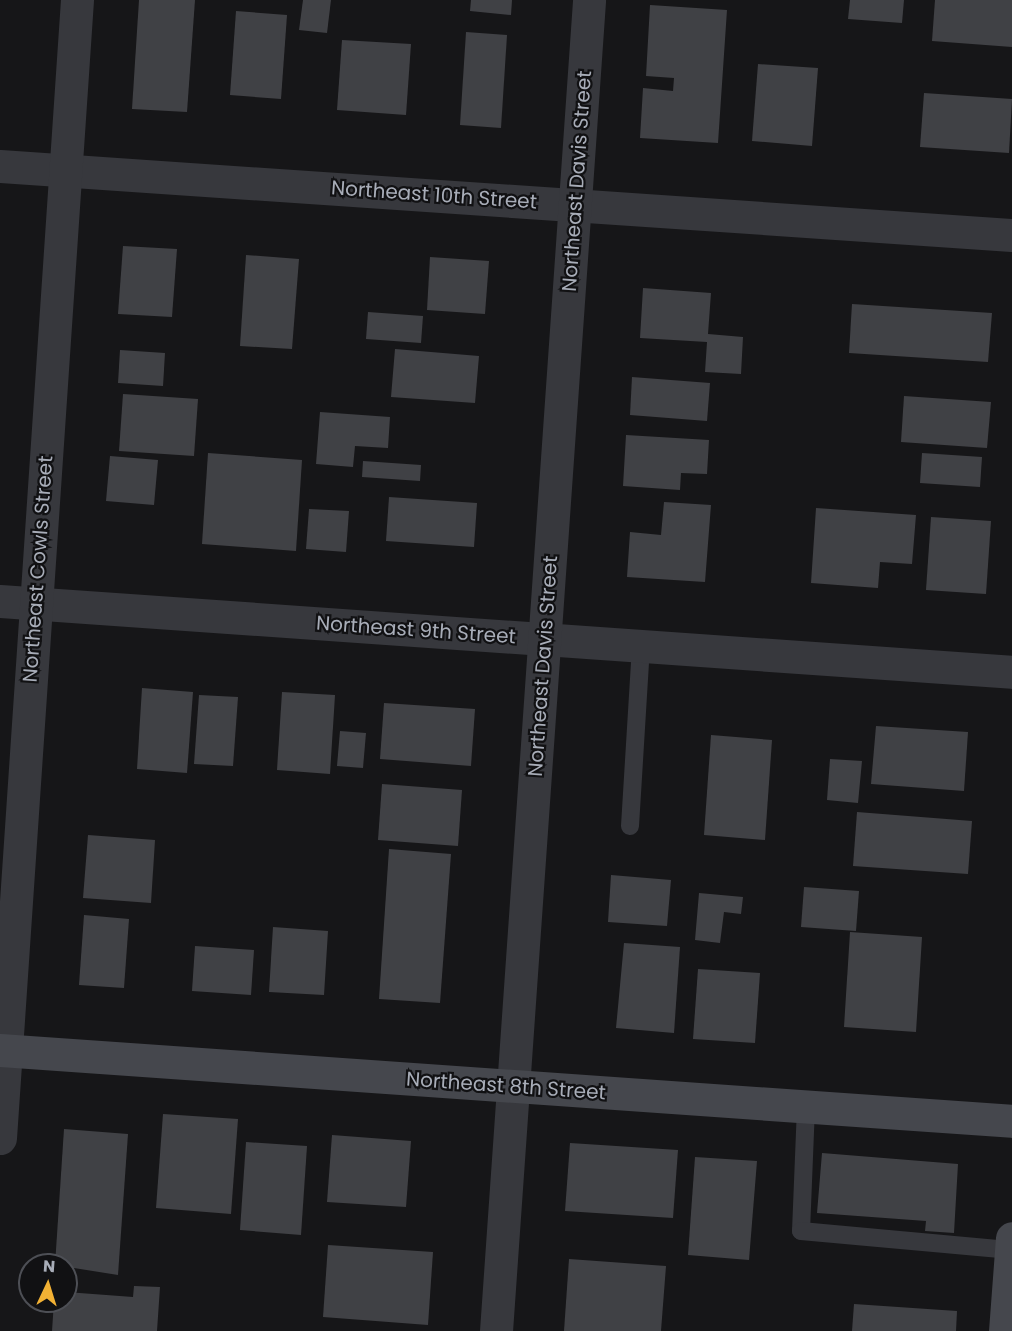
<!DOCTYPE html>
<style>
body{margin:0}
#map{position:relative;width:1012px;height:1331px;overflow:hidden;background:#161618;font-family:Poppins,sans-serif}
div>[style]{position:absolute}
.building>*{inset:0;background:#404145}
.lane>*{height:18px;margin:-9px;padding:0 9px;transform-origin:9px;border-radius:9px;background:#37383d}
.street>*{height:33px;margin:-16.5px;padding:0 16.5px;transform-origin:16.5px;border-radius:16.5px;background:#37383d}
.secondary>*{height:33px;margin:-16.5px;padding:0 16.5px;transform-origin:16.5px;border-radius:16.5px;background:#45474d}
span{translate:-50% -50%;white-space:nowrap;text-align:center;line-height:1.15;-webkit-text-stroke:4.5px #111113;paint-order:stroke}
.street-label{font-size:20px;color:#a8adb8}
.north{position:absolute;left:18px;top:1253px;width:60px;height:60px;box-sizing:border-box;background:#111113;border:2px solid #4d4f55;border-radius:50%;rotate:4deg;font-size:16px;font-weight:700;line-height:24px;text-align:center;color:#a8adb8}
.north::after{content:'';display:block;margin:auto;width:21px;height:27px;background:#f2b134;clip-path:polygon(50% 0,100% 100%,50% 72%,0 100%)}
</style>
<div id="map">
<div class="building">
<i style="clip-path:polygon(139px 0,195px 0,187px 112px,132px 109px)"></i>
<i style="clip-path:polygon(303px 0,331px 0,327px 33px,299px 30px)"></i>
<i style="clip-path:polygon(471px 0,512px 0,511px 15px,470px 11px)"></i>
<i style="clip-path:polygon(850px 0,904px 0,902px 23px,848px 19px)"></i>
<i style="clip-path:polygon(935px 0,1012px 0,1012px 47px,932px 41px)"></i>
<i style="clip-path:polygon(650px 5px,727px 10px,718px 143px,640px 138px,643px 88px,673px 91px,674px 78px,646px 76px)"></i>
<i style="clip-path:polygon(236px 11px,287px 15px,281px 99px,230px 95px)"></i>
<i style="clip-path:polygon(466px 32px,507px 35px,501px 128px,460px 125px)"></i>
<i style="clip-path:polygon(342px 40px,411px 44px,406px 115px,337px 110px)"></i>
<i style="clip-path:polygon(758px 64px,818px 68px,812px 146px,752px 141px)"></i>
<i style="clip-path:polygon(924px 93px,1012px 99px,1009px 153px,920px 147px)"></i>
<i style="clip-path:polygon(123px 246px,177px 249px,172px 317px,118px 314px)"></i>
<i style="clip-path:polygon(246px 255px,299px 259px,292px 349px,240px 346px)"></i>
<i style="clip-path:polygon(430px 257px,489px 261px,485px 314px,427px 310px)"></i>
<i style="clip-path:polygon(643px 288px,711px 293px,708px 334px,743px 337px,741px 374px,705px 372px,707px 342px,640px 338px)"></i>
<i style="clip-path:polygon(852px 304px,992px 313px,988px 362px,849px 353px)"></i>
<i style="clip-path:polygon(368px 312px,423px 316px,421px 343px,366px 339px)"></i>
<i style="clip-path:polygon(395px 349px,479px 356px,475px 403px,391px 397px)"></i>
<i style="clip-path:polygon(120px 350px,165px 353px,163px 386px,118px 383px)"></i>
<i style="clip-path:polygon(632px 377px,710px 383px,707px 421px,630px 415px)"></i>
<i style="clip-path:polygon(123px 394px,198px 399px,194px 456px,119px 451px)"></i>
<i style="clip-path:polygon(904px 396px,991px 402px,987px 448px,901px 442px)"></i>
<i style="clip-path:polygon(320px 412px,390px 417px,388px 448px,355px 446px,353px 467px,316px 464px)"></i>
<i style="clip-path:polygon(626px 435px,709px 440px,707px 474px,681px 473px,680px 490px,623px 486px)"></i>
<i style="clip-path:polygon(208px 453px,302px 460px,296px 551px,202px 544px)"></i>
<i style="clip-path:polygon(922px 453px,982px 457px,980px 487px,920px 483px)"></i>
<i style="clip-path:polygon(110px 456px,158px 460px,154px 505px,106px 501px)"></i>
<i style="clip-path:polygon(363px 461px,421px 465px,420px 481px,362px 477px)"></i>
<i style="clip-path:polygon(389px 497px,477px 503px,474px 547px,386px 541px)"></i>
<i style="clip-path:polygon(664px 502px,711px 505px,705px 582px,627px 577px,630px 532px,661px 535px)"></i>
<i style="clip-path:polygon(816px 508px,916px 515px,912px 564px,880px 562px,878px 588px,811px 583px)"></i>
<i style="clip-path:polygon(309px 509px,349px 511px,346px 552px,306px 549px)"></i>
<i style="clip-path:polygon(931px 517px,991px 521px,986px 594px,926px 590px)"></i>
<i style="clip-path:polygon(142px 688px,193px 692px,187px 773px,137px 769px)"></i>
<i style="clip-path:polygon(282px 692px,335px 695px,330px 774px,277px 770px)"></i>
<i style="clip-path:polygon(199px 695px,238px 697px,233px 766px,194px 764px)"></i>
<i style="clip-path:polygon(384px 703px,475px 709px,471px 766px,380px 759px)"></i>
<i style="clip-path:polygon(876px 726px,968px 732px,964px 791px,871px 784px)"></i>
<i style="clip-path:polygon(340px 731px,366px 733px,363px 768px,337px 766px)"></i>
<i style="clip-path:polygon(711px 735px,772px 740px,765px 840px,704px 835px)"></i>
<i style="clip-path:polygon(830px 759px,862px 761px,858px 803px,827px 800px)"></i>
<i style="clip-path:polygon(382px 784px,462px 790px,458px 846px,378px 840px)"></i>
<i style="clip-path:polygon(857px 812px,972px 821px,968px 874px,853px 866px)"></i>
<i style="clip-path:polygon(88px 835px,155px 840px,151px 903px,83px 898px)"></i>
<i style="clip-path:polygon(389px 849px,451px 854px,440px 1003px,379px 999px)"></i>
<i style="clip-path:polygon(611px 875px,671px 880px,667px 926px,608px 922px)"></i>
<i style="clip-path:polygon(804px 887px,859px 891px,856px 931px,801px 927px)"></i>
<i style="clip-path:polygon(699px 893px,743px 897px,741px 914px,724px 912px,720px 943px,695px 940px)"></i>
<i style="clip-path:polygon(84px 915px,129px 919px,124px 988px,79px 985px)"></i>
<i style="clip-path:polygon(273px 927px,328px 931px,324px 995px,269px 992px)"></i>
<i style="clip-path:polygon(850px 932px,922px 937px,916px 1032px,844px 1027px)"></i>
<i style="clip-path:polygon(624px 943px,680px 947px,674px 1033px,616px 1028px)"></i>
<i style="clip-path:polygon(195px 946px,254px 950px,251px 995px,192px 991px)"></i>
<i style="clip-path:polygon(698px 969px,760px 973px,755px 1043px,693px 1039px)"></i>
<i style="clip-path:polygon(163px 1114px,238px 1119px,231px 1214px,156px 1208px)"></i>
<i style="clip-path:polygon(64px 1129px,128px 1134px,118px 1275px,55px 1265px)"></i>
<i style="clip-path:polygon(332px 1135px,411px 1141px,406px 1207px,327px 1202px)"></i>
<i style="clip-path:polygon(246px 1142px,307px 1146px,301px 1235px,240px 1230px)"></i>
<i style="clip-path:polygon(570px 1143px,678px 1150px,673px 1218px,565px 1211px)"></i>
<i style="clip-path:polygon(822px 1153px,958px 1164px,954px 1233px,925px 1231px,926px 1221px,817px 1213px)"></i>
<i style="clip-path:polygon(695px 1157px,757px 1161px,749px 1260px,688px 1255px)"></i>
<i style="clip-path:polygon(328px 1245px,433px 1252px,428px 1325px,323px 1317px)"></i>
<i style="clip-path:polygon(569px 1259px,666px 1266px,661px 1331px,564px 1331px)"></i>
<i style="clip-path:polygon(134px 1286px,160px 1287px,157px 1331px,52px 1331px,54px 1301px,66px 1301px,66px 1292px,133px 1297px)"></i>
<i style="clip-path:polygon(854px 1304px,957px 1311px,956px 1331px,852px 1331px)"></i>
</div>
<div class="lane">
<i style="left:630px;top:826px;width:180px;rotate:-86.5deg"></i>
<i style="left:806px;top:1107px;width:124px;rotate:92.3deg"></i>
<i style="left:801px;top:1231px;width:211px;rotate:5.2deg"></i>
</div>
<div class="street">
<i style="left:0;top:166px;width:1014px;rotate:3.9deg"></i>
<i style="left:0;top:601px;width:1014px;rotate:4.01deg"></i>
<i style="left:0;top:1138px;width:1141px;rotate:-86.13deg"></i>
<i style="left:496px;top:1331px;width:1334px;rotate:-86deg"></i>
</div>
<div class="secondary">
<i style="left:0;top:1050px;width:1014px;rotate:4.01deg"></i>
<i style="left:1005px;top:1331px;width:93px;rotate:-85.7deg"></i>
</div>
<div class="street-label">
<span style="left:577px;top:181px;rotate:-86deg">Northeast Davis Street</span>
<span style="left:434px;top:195px;rotate:4deg">Northeast 10th Street</span>
<span style="left:38px;top:569px;rotate:-86deg">Northeast Cowls Street</span>
<span style="left:416px;top:630px;rotate:4deg">Northeast 9th Street</span>
<span style="left:543px;top:666px;rotate:-86deg">Northeast Davis Street</span>
<span style="left:506px;top:1086px;rotate:4deg">Northeast 8th Street</span>
</div>
<div class="north">N</div>
</div>
